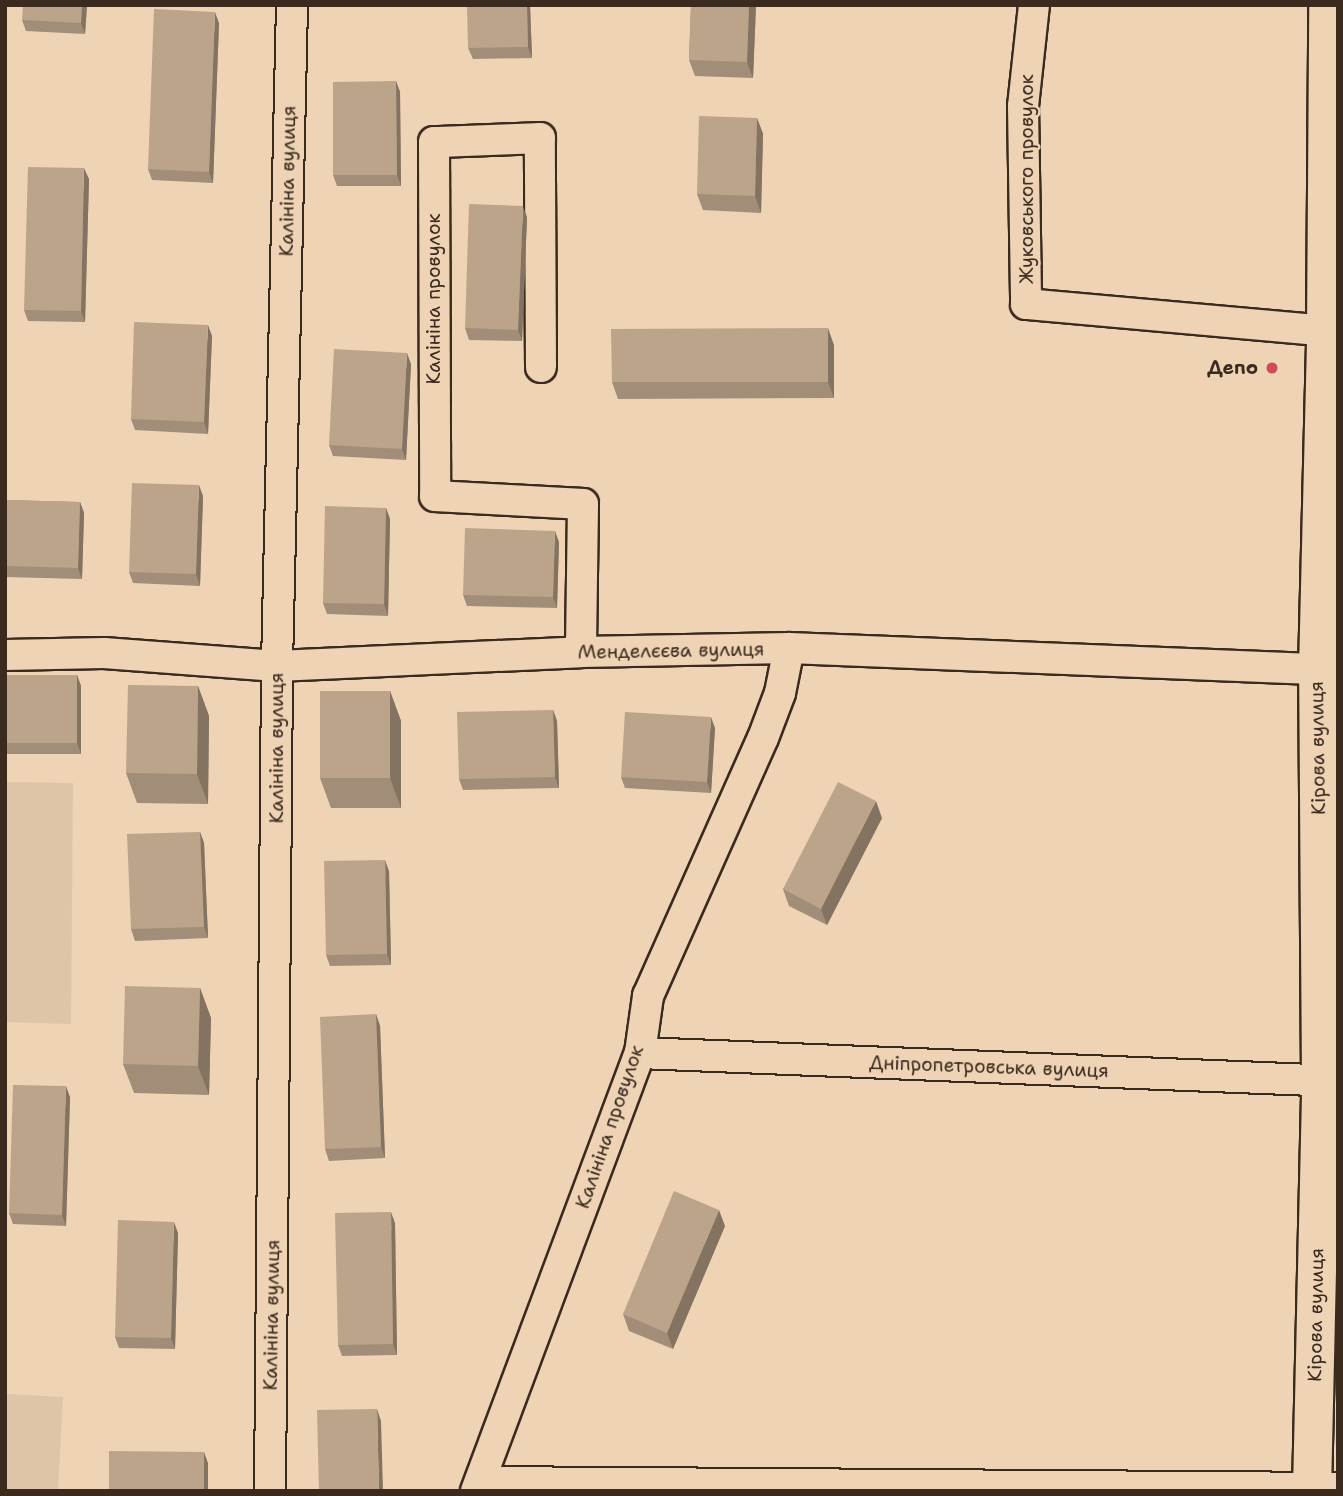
<!DOCTYPE html>
<meta charset="utf-8">
<style>
body{margin:0}
#map{position:relative;width:1343px;height:1496px;overflow:hidden;background:#eed3b5;font-family:"Shantell Sans",sans-serif}
div>[style]{position:absolute}
.built>*{inset:0;background:#dfc5a8}
.roads{filter:drop-shadow(2px 0 #3b2a1e) drop-shadow(-2px 0 #3b2a1e) drop-shadow(0 2px #3b2a1e) drop-shadow(0 -2px #3b2a1e)}
.minor>*{height:30px;margin:-15px;padding:0 15px;transform-origin:15px;border-radius:15px;background:#eed3b5}
.major>*{height:38px;margin:-19px;padding:0 19px;transform-origin:19px;border-radius:19px;background:#eed3b5}
.wall>*{inset:0;background:#a28d78}
.shaded-wall>*{inset:0;background:#847361}
.building>*{inset:0;background:#bca48b}
.dots>*{width:19px;height:19px;translate:-50% -50%;box-sizing:border-box;border:4px solid #eed3b5;border-radius:50%}
span{translate:-50% -50%;white-space:nowrap;text-align:center;line-height:1.15;-webkit-text-stroke:5px #eed3b5;paint-order:stroke}
.street-label{font-size:19px;color:#3b2a1e}
.poi-label{font-size:19px;color:#3b2a1e;font-weight:700}
.right{translate:-100% -50%;text-align:right}
.frame{position:absolute;inset:0;border:7px solid #3b2a1e;pointer-events:none}
</style>
<div id="map">
<div class="built">
<i style="clip-path:polygon(5px 782px,73px 783px,71px 1024px,5px 1022px)"></i>
<i style="clip-path:polygon(5px 1394px,63px 1397px,58px 1491px,5px 1491px)"></i>
</div>
<div class="roads">
<div class="minor">
<i style="left:1034px;top:5px;width:102px;rotate:96.2deg"></i>
<i style="left:1023px;top:106px;width:198px;rotate:89.1deg"></i>
<i style="left:1026px;top:304px;width:301px;rotate:5.1deg"></i>
<i style="left:541px;top:367px;width:229px;rotate:-90.3deg"></i>
<i style="left:540px;top:138px;width:106px;rotate:177.8deg"></i>
<i style="left:434px;top:142px;width:354px;rotate:89.8deg"></i>
<i style="left:435px;top:496px;width:148px;rotate:3.1deg"></i>
<i style="left:583px;top:504px;width:148px;rotate:90.8deg"></i>
<i style="left:5px;top:655px;width:99px;rotate:-1.2deg"></i>
<i style="left:104px;top:653px;width:173px;rotate:4.3deg"></i>
<i style="left:277px;top:666px;width:304px;rotate:-2.6deg"></i>
<i style="left:581px;top:652px;width:208px;rotate:-1.1deg"></i>
<i style="left:789px;top:648px;width:549px;rotate:2.29deg"></i>
<i style="left:640px;top:1053px;width:699px;rotate:2.3deg"></i>
<i style="left:480px;top:1482px;width:858px;rotate:0.4deg"></i>
<i style="left:270px;top:1491px;width:825px;rotate:-89.51deg"></i>
<i style="left:277px;top:666px;width:661px;rotate:-88.7deg"></i>
<i style="left:476px;top:1491px;width:468px;rotate:-69.5deg"></i>
<i style="left:640px;top:1053px;width:58px;rotate:-82deg"></i>
<i style="left:648px;top:996px;width:282px;rotate:-66deg"></i>
<i style="left:763px;top:738px;width:48px;rotate:-69.3deg"></i>
<i style="left:780px;top:693px;width:46px;rotate:-78.7deg"></i>
</div>
<div class="major">
<i style="left:1312px;top:1491px;width:410px;rotate:-88.7deg"></i>
<i style="left:1321px;top:1081px;width:411px;rotate:-90.4deg"></i>
<i style="left:1318px;top:670px;width:339px;rotate:-88.6deg"></i>
<i style="left:1326px;top:331px;width:326px;rotate:-89.6deg"></i>
</div>
</div>
<div class="wall">
<i style="clip-path:polygon(87px 5px,85px 34px,26px 31px,22px 20px)"></i>
<i style="clip-path:polygon(530px 5px,532px 58px,473px 59px,468px 48px)"></i>
<i style="clip-path:polygon(691px 5px,756px 5px,753px 78px,695px 76px,689px 60px)"></i>
<i style="clip-path:polygon(219px 23px,213px 183px,152px 180px,148px 169px)"></i>
<i style="clip-path:polygon(396px 81px,400px 92px,401px 186px,337px 186px,333px 175px)"></i>
<i style="clip-path:polygon(757px 118px,763px 134px,761px 213px,703px 210px,697px 194px)"></i>
<i style="clip-path:polygon(89px 179px,85px 322px,28px 321px,24px 310px)"></i>
<i style="clip-path:polygon(527px 217px,522px 341px,469px 340px,465px 328px)"></i>
<i style="clip-path:polygon(212px 336px,208px 434px,135px 430px,131px 419px)"></i>
<i style="clip-path:polygon(834px 345px,834px 398px,618px 399px,612px 382px)"></i>
<i style="clip-path:polygon(411px 364px,406px 460px,333px 456px,329px 445px)"></i>
<i style="clip-path:polygon(203px 496px,200px 586px,133px 583px,129px 572px)"></i>
<i style="clip-path:polygon(5px 500px,80px 502px,84px 513px,82px 579px,5px 577px)"></i>
<i style="clip-path:polygon(386px 508px,390px 519px,388px 616px,327px 614px,323px 603px)"></i>
<i style="clip-path:polygon(559px 542px,557px 608px,467px 606px,463px 595px)"></i>
<i style="clip-path:polygon(5px 675px,77px 675px,81px 686px,81px 754px,5px 754px)"></i>
<i style="clip-path:polygon(198px 686px,209px 716px,208px 804px,137px 803px,126px 773px)"></i>
<i style="clip-path:polygon(390px 691px,401px 721px,401px 808px,331px 808px,320px 778px)"></i>
<i style="clip-path:polygon(553px 710px,557px 721px,559px 788px,463px 790px,459px 779px)"></i>
<i style="clip-path:polygon(715px 728px,711px 793px,625px 788px,621px 777px)"></i>
<i style="clip-path:polygon(882px 818px,827px 925px,789px 906px,783px 889px)"></i>
<i style="clip-path:polygon(200px 832px,204px 843px,208px 938px,135px 941px,131px 929px)"></i>
<i style="clip-path:polygon(389px 871px,391px 965px,330px 966px,326px 955px)"></i>
<i style="clip-path:polygon(200px 988px,211px 1018px,209px 1095px,134px 1093px,123px 1064px)"></i>
<i style="clip-path:polygon(376px 1014px,380px 1026px,385px 1158px,329px 1161px,325px 1149px)"></i>
<i style="clip-path:polygon(70px 1097px,66px 1226px,13px 1224px,9px 1213px)"></i>
<i style="clip-path:polygon(395px 1223px,397px 1355px,342px 1356px,338px 1345px)"></i>
<i style="clip-path:polygon(725px 1226px,673px 1349px,629px 1331px,623px 1314px)"></i>
<i style="clip-path:polygon(178px 1233px,175px 1349px,119px 1348px,115px 1337px)"></i>
</div>
<div class="shaded-wall">
<i style="clip-path:polygon(82px 5px,87px 5px,85px 34px,81px 23px)"></i>
<i style="clip-path:polygon(527px 5px,530px 5px,532px 58px,528px 47px)"></i>
<i style="clip-path:polygon(749px 5px,756px 5px,753px 78px,747px 62px)"></i>
<i style="clip-path:polygon(215px 12px,219px 23px,213px 183px,209px 172px)"></i>
<i style="clip-path:polygon(396px 81px,400px 92px,401px 186px,397px 175px)"></i>
<i style="clip-path:polygon(757px 118px,763px 134px,761px 213px,755px 196px)"></i>
<i style="clip-path:polygon(84px 168px,89px 179px,85px 322px,81px 311px)"></i>
<i style="clip-path:polygon(523px 206px,527px 217px,522px 341px,518px 330px)"></i>
<i style="clip-path:polygon(208px 325px,212px 336px,208px 434px,204px 422px)"></i>
<i style="clip-path:polygon(828px 328px,834px 345px,834px 398px,828px 382px)"></i>
<i style="clip-path:polygon(407px 353px,411px 364px,406px 460px,402px 449px)"></i>
<i style="clip-path:polygon(199px 485px,203px 496px,200px 586px,196px 574px)"></i>
<i style="clip-path:polygon(80px 502px,84px 513px,82px 579px,78px 568px)"></i>
<i style="clip-path:polygon(386px 508px,390px 519px,388px 616px,384px 604px)"></i>
<i style="clip-path:polygon(555px 531px,559px 542px,557px 608px,553px 597px)"></i>
<i style="clip-path:polygon(77px 675px,81px 686px,81px 754px,77px 743px)"></i>
<i style="clip-path:polygon(198px 686px,209px 716px,208px 804px,197px 774px)"></i>
<i style="clip-path:polygon(390px 691px,401px 721px,401px 808px,390px 778px)"></i>
<i style="clip-path:polygon(553px 710px,557px 721px,559px 788px,555px 777px)"></i>
<i style="clip-path:polygon(711px 717px,715px 728px,711px 793px,707px 782px)"></i>
<i style="clip-path:polygon(876px 801px,882px 818px,827px 925px,821px 909px)"></i>
<i style="clip-path:polygon(200px 832px,204px 843px,208px 938px,204px 927px)"></i>
<i style="clip-path:polygon(385px 860px,389px 871px,391px 965px,387px 954px)"></i>
<i style="clip-path:polygon(200px 988px,211px 1018px,209px 1095px,198px 1066px)"></i>
<i style="clip-path:polygon(376px 1014px,380px 1026px,385px 1158px,381px 1147px)"></i>
<i style="clip-path:polygon(66px 1086px,70px 1097px,66px 1226px,62px 1215px)"></i>
<i style="clip-path:polygon(719px 1210px,725px 1226px,673px 1349px,667px 1333px)"></i>
<i style="clip-path:polygon(391px 1212px,395px 1223px,397px 1355px,393px 1344px)"></i>
<i style="clip-path:polygon(174px 1222px,178px 1233px,175px 1349px,171px 1338px)"></i>
<i style="clip-path:polygon(377px 1409px,381px 1421px,383px 1491px,379px 1491px)"></i>
<i style="clip-path:polygon(204px 1452px,208px 1463px,208px 1491px,204px 1491px)"></i>
</div>
<div class="building">
<i style="clip-path:polygon(23px 5px,82px 5px,81px 23px,22px 20px)"></i>
<i style="clip-path:polygon(467px 5px,527px 5px,528px 47px,468px 48px)"></i>
<i style="clip-path:polygon(691px 5px,749px 5px,747px 62px,689px 60px)"></i>
<i style="clip-path:polygon(154px 9px,215px 12px,209px 172px,148px 169px)"></i>
<i style="clip-path:polygon(396px 81px,397px 175px,333px 175px,333px 82px)"></i>
<i style="clip-path:polygon(699px 116px,757px 118px,755px 196px,697px 194px)"></i>
<i style="clip-path:polygon(28px 167px,84px 168px,81px 311px,24px 310px)"></i>
<i style="clip-path:polygon(469px 204px,523px 206px,518px 330px,465px 328px)"></i>
<i style="clip-path:polygon(134px 322px,208px 325px,204px 422px,131px 419px)"></i>
<i style="clip-path:polygon(828px 328px,828px 382px,612px 382px,611px 329px)"></i>
<i style="clip-path:polygon(334px 349px,407px 353px,402px 449px,329px 445px)"></i>
<i style="clip-path:polygon(132px 483px,199px 485px,196px 574px,129px 572px)"></i>
<i style="clip-path:polygon(5px 500px,80px 502px,78px 568px,5px 566px)"></i>
<i style="clip-path:polygon(325px 506px,386px 508px,384px 604px,323px 603px)"></i>
<i style="clip-path:polygon(465px 528px,555px 531px,553px 597px,463px 595px)"></i>
<i style="clip-path:polygon(5px 675px,77px 675px,77px 743px,5px 743px)"></i>
<i style="clip-path:polygon(128px 685px,198px 686px,197px 774px,126px 773px)"></i>
<i style="clip-path:polygon(320px 691px,390px 691px,390px 778px,320px 778px)"></i>
<i style="clip-path:polygon(553px 710px,555px 777px,459px 779px,457px 712px)"></i>
<i style="clip-path:polygon(625px 712px,711px 717px,707px 782px,621px 777px)"></i>
<i style="clip-path:polygon(838px 782px,876px 801px,821px 909px,783px 889px)"></i>
<i style="clip-path:polygon(200px 832px,204px 927px,131px 929px,127px 834px)"></i>
<i style="clip-path:polygon(385px 860px,387px 954px,326px 955px,324px 861px)"></i>
<i style="clip-path:polygon(125px 986px,200px 988px,198px 1066px,123px 1064px)"></i>
<i style="clip-path:polygon(376px 1014px,381px 1147px,325px 1149px,320px 1017px)"></i>
<i style="clip-path:polygon(13px 1085px,66px 1086px,62px 1215px,9px 1213px)"></i>
<i style="clip-path:polygon(674px 1191px,719px 1210px,667px 1333px,623px 1314px)"></i>
<i style="clip-path:polygon(391px 1212px,393px 1344px,338px 1345px,335px 1213px)"></i>
<i style="clip-path:polygon(118px 1220px,174px 1222px,171px 1338px,115px 1337px)"></i>
<i style="clip-path:polygon(377px 1409px,379px 1491px,319px 1491px,317px 1410px)"></i>
<i style="clip-path:polygon(109px 1451px,204px 1452px,204px 1491px,109px 1491px)"></i>
</div>
<div class="dots">
<i style="left:1272px;top:368px;background:#d1495b"></i>
</div>
<div class="street-label">
<span style="left:1027px;top:179px;rotate:-90deg">Жуковського провулок</span>
<span style="left:288px;top:181px;rotate:-89deg">Калініна вулиця</span>
<span style="left:434px;top:299px;rotate:-90deg">Калініна провулок</span>
<span style="left:671px;top:651px;rotate:-1deg">Менделєєва вулиця</span>
<span style="left:277px;top:748px;rotate:-90deg">Калініна вулиця</span>
<span style="left:1318px;top:748px;rotate:-91deg">Кірова вулиця</span>
<span style="left:989px;top:1067px;rotate:2deg">Дніпропетровська вулиця</span>
<span style="left:610px;top:1127px;rotate:-71deg">Калініна провулок</span>
<span style="left:272px;top:1315px;rotate:-89deg">Калініна вулиця</span>
<span style="left:1316px;top:1315px;rotate:-89deg">Кірова вулиця</span>
</div>
<div class="poi-label">
<span class="right" style="left:1258px;top:368px">Депо</span>
</div>
<div class="frame"></div>
</div>
